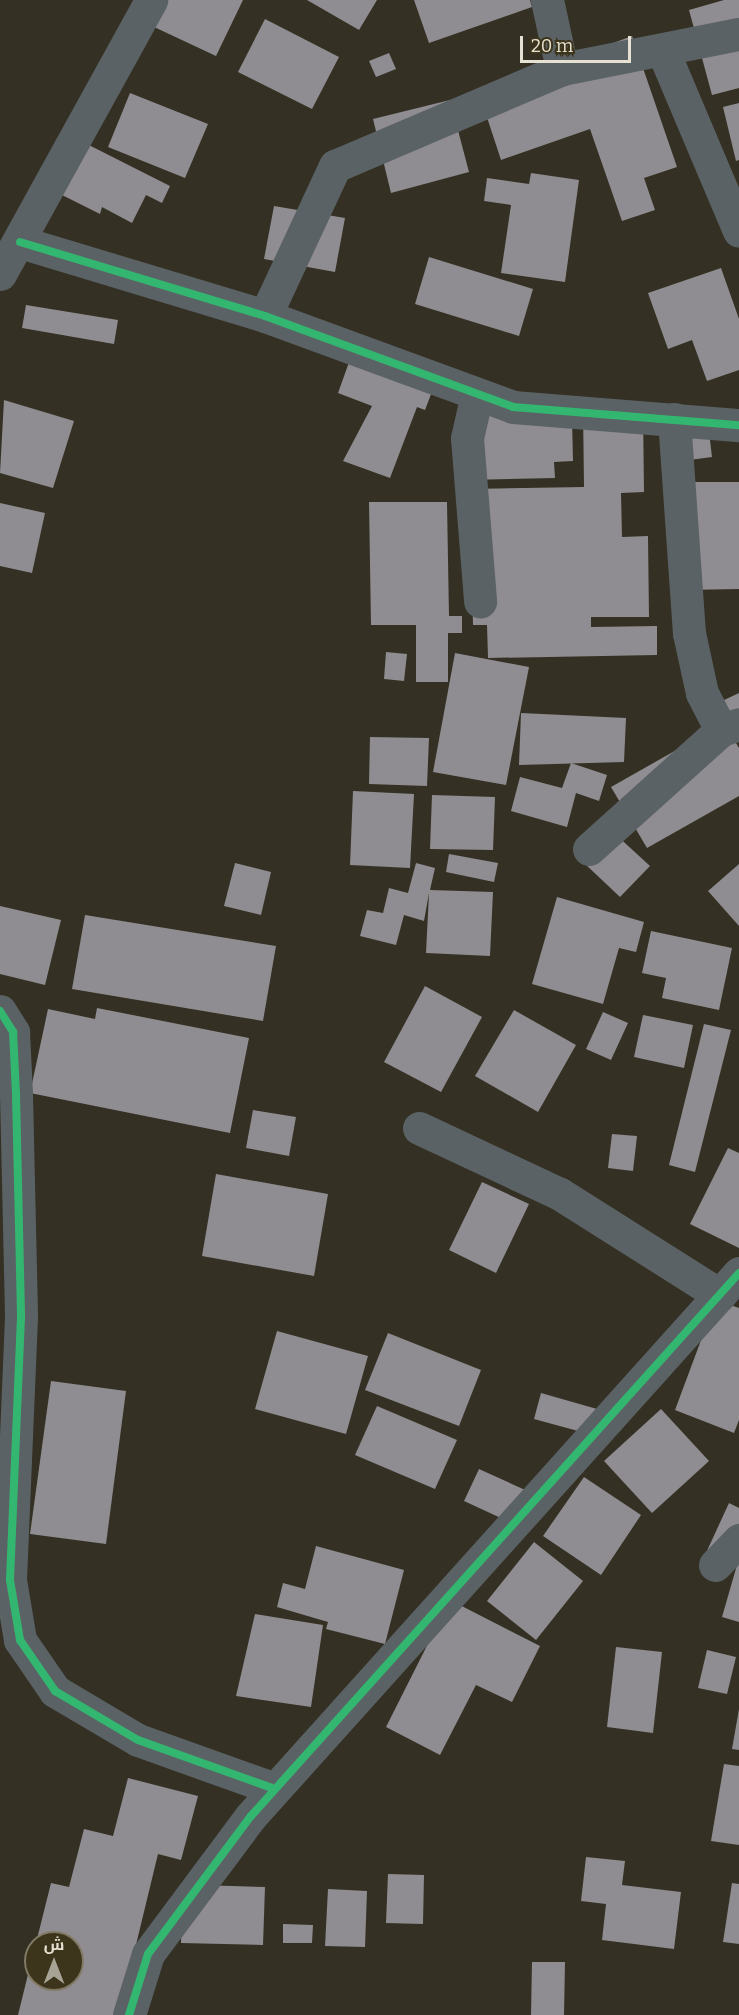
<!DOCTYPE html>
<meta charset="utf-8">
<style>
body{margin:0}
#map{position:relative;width:739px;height:2015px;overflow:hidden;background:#343023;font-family:Bitter,Cairo,serif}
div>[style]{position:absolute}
.building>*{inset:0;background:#8f8d91}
.minor>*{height:33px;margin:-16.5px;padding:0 16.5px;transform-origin:16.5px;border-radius:16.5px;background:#5b6265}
.tertiary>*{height:33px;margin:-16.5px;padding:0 16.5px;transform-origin:16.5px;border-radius:16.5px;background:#5b6265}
.cycleway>*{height:8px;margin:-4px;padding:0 4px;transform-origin:4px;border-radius:4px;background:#33b770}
span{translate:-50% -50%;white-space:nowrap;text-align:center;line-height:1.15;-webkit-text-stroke:6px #3c341b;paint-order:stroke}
.north{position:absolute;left:24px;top:1931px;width:60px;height:60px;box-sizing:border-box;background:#3c341b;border:2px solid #807a65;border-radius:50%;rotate:0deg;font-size:16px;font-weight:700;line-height:24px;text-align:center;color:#e6e2d3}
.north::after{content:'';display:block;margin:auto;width:21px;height:27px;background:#a8a495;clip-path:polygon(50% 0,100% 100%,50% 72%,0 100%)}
.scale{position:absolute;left:520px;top:36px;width:111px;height:27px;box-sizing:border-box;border:3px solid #e6e2d3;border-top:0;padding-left:8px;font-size:18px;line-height:21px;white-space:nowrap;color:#e6e2d3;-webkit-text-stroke:4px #3c341b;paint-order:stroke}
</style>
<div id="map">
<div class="building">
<i style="clip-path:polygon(147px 0,243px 0,216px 56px,137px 19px)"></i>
<i style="clip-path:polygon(307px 0,377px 0,359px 30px)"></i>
<i style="clip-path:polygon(414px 0,530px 0,532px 7px,429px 43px)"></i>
<i style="clip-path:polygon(724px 0,739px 0,739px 88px,712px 95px,689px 10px)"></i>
<i style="clip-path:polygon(265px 19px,339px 57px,312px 109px,238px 72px)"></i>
<i style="clip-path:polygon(632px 36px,677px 167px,644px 178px,655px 210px,622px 221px,590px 129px,501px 160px,479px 93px)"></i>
<i style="clip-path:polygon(389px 53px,396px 69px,376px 77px,369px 61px)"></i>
<i style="clip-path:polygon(130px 93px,208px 124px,185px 178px,108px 147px)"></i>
<i style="clip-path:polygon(450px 100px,469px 172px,391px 193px,373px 119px)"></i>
<i style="clip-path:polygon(739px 103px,739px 160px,736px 161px,723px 107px)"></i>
<i style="clip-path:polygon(73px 137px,170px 186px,162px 203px,146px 195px,132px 223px,102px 207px,100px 214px,48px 188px)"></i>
<i style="clip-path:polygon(531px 173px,579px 180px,565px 282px,501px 273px,511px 205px,484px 201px,487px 178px,529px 184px)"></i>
<i style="clip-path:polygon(274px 206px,345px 218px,335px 272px,264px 259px)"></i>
<i style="clip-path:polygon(429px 257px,533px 289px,519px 336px,415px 304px)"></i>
<i style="clip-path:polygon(721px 268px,739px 319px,739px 370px,707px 381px,692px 340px,668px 349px,648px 293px)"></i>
<i style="clip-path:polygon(26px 305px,118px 320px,114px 344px,22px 328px)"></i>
<i style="clip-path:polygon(358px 337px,441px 368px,425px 410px,417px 407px,390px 478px,343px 461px,372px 406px,338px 393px)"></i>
<i style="clip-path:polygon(4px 400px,74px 421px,53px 488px,0 473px)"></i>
<i style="clip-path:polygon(583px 409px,643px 409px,644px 492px,621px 493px,622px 537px,648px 536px,649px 617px,591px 617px,591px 627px,657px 626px,657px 655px,488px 658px,487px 625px,473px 625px,470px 489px,584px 487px)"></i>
<i style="clip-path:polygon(465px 411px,572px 418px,573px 461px,554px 462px,555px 478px,467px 480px)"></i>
<i style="clip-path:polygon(708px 423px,712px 457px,682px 461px,678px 426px)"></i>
<i style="clip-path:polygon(684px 482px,739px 482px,739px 589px,685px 590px)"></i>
<i style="clip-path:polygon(369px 502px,447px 502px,449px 616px,462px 616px,462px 633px,448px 633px,448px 682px,416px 682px,416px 625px,371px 625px)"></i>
<i style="clip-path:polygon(0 503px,45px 513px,32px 573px,0 566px)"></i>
<i style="clip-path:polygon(386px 652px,407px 654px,404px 681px,384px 679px)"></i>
<i style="clip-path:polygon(455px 653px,529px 667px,506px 785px,433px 772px)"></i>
<i style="clip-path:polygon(739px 693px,739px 737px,722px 701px)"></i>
<i style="clip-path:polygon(521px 713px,626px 718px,624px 762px,519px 765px)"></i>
<i style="clip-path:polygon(724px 723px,739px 748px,739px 796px,647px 848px,611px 787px)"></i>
<i style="clip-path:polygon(370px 737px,429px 738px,427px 786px,369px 784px)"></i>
<i style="clip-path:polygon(571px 763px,607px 775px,599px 801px,576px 793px,567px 827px,511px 811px,520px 777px,562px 788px)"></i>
<i style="clip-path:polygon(353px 791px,414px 794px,410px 868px,350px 865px)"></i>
<i style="clip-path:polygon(432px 795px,495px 797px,493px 850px,430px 849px)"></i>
<i style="clip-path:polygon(613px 832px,650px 866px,620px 897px,584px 863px)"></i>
<i style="clip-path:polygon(449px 854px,498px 863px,494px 882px,446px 872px)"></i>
<i style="clip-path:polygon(235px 863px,271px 872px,261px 915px,224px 906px)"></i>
<i style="clip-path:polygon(416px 863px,435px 868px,430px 890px,493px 892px,490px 956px,426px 953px,429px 893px,424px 921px,404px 915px,396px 945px,360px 936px,367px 910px,383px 913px,389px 888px,408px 893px)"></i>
<i style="clip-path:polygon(739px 864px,739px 926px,708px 891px)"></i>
<i style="clip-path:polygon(557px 897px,644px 922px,636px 952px,619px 948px,603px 1004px,532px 984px)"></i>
<i style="clip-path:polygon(0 906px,61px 920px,45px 985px,0 974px)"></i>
<i style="clip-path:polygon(85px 915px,276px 946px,263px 1021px,72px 989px)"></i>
<i style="clip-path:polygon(651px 931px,732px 948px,719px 1010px,662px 998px,666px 978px,642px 973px)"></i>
<i style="clip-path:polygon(425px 986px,482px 1017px,441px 1092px,384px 1062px)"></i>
<i style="clip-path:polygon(97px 1008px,249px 1038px,230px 1133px,30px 1093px,48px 1009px,95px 1019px)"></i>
<i style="clip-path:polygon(514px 1010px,576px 1045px,538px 1112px,475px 1076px)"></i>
<i style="clip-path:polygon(603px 1012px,628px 1023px,611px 1060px,586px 1049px)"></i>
<i style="clip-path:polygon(643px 1015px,693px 1025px,684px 1068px,634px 1057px)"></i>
<i style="clip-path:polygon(704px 1024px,731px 1030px,695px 1172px,669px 1165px)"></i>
<i style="clip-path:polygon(253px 1110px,296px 1117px,289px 1156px,246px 1148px)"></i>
<i style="clip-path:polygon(612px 1134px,637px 1136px,633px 1171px,608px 1168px)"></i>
<i style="clip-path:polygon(728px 1148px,739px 1153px,739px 1248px,690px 1224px)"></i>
<i style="clip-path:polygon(216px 1174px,328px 1194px,314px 1276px,202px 1256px)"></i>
<i style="clip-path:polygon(482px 1182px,529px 1204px,496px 1273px,449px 1250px)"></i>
<i style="clip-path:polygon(716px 1300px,739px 1308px,739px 1420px,734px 1433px,675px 1410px)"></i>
<i style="clip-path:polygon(277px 1331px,368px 1356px,346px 1434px,255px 1409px)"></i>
<i style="clip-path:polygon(388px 1333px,481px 1370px,459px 1426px,365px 1390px)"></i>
<i style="clip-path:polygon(51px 1381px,126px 1391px,106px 1544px,30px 1534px)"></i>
<i style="clip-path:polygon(541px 1393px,597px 1409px,589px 1434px,534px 1419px)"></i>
<i style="clip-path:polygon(377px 1406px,457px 1440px,435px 1489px,355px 1455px)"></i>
<i style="clip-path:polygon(661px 1409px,709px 1461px,652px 1513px,604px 1461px)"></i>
<i style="clip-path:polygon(479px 1469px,534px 1494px,520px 1527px,464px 1501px)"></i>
<i style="clip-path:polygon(584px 1477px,641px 1515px,601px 1575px,543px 1536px)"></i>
<i style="clip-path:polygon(729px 1503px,739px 1508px,739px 1545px,700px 1566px)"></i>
<i style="clip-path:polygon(534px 1542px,583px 1581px,536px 1640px,487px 1601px)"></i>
<i style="clip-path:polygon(316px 1546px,404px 1570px,385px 1644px,326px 1629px,328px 1622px,277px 1607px,283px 1583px,305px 1589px)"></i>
<i style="clip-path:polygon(739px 1558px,739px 1622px,722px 1617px)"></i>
<i style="clip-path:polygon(450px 1600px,540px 1646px,512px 1702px,476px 1685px,440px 1755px,386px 1727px)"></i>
<i style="clip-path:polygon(255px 1614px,323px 1625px,311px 1707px,236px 1696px)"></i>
<i style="clip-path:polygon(616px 1647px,662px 1652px,653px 1733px,607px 1727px)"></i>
<i style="clip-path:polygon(707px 1650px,736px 1657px,727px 1694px,698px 1688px)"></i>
<i style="clip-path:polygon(739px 1709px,739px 1750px,732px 1749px)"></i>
<i style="clip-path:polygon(724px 1764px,739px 1766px,739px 1845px,711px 1841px)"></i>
<i style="clip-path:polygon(128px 1778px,198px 1796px,181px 1860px,158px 1854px,119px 2015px,18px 2015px,35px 1946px,36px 1979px,72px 1979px,72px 1943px,36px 1943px,51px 1883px,69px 1887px,84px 1829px,113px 1836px)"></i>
<i style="clip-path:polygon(586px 1857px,625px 1861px,622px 1885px,681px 1892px,674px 1949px,602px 1940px,606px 1904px,581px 1901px)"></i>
<i style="clip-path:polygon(388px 1874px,424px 1875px,423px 1924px,386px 1923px)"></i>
<i style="clip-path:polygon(732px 1883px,739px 1884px,739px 1944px,723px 1942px)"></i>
<i style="clip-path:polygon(199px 1885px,265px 1887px,263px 1945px,181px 1943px,182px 1910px)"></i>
<i style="clip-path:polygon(328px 1889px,367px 1891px,365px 1947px,325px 1946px)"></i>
<i style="clip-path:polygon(283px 1924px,313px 1925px,312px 1943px,283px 1943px)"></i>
<i style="clip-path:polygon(532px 1962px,565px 1962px,564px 2015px,531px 2015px)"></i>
</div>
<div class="minor">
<i style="left:547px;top:0;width:71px;rotate:77.7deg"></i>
<i style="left:663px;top:51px;width:195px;rotate:67.1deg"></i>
<i style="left:20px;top:242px;width:256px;rotate:16.8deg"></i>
<i style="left:265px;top:316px;width:264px;rotate:20.1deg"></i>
<i style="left:513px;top:407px;width:227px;rotate:4.6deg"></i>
<i style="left:265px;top:316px;width:166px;rotate:-65deg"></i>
<i style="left:335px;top:166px;width:247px;rotate:-23.1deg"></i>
<i style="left:562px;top:69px;width:180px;rotate:-11.2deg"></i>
<i style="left:477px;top:394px;width:45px;rotate:102.8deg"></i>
<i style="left:467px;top:438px;width:164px;rotate:85.4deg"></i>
<i style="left:674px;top:419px;width:215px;rotate:86deg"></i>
<i style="left:689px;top:633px;width:61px;rotate:77.8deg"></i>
<i style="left:702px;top:693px;width:42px;rotate:62.8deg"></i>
<i style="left:589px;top:849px;width:178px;rotate:-42deg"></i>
<i style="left:721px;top:730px;width:19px;rotate:-18deg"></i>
<i style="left:0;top:1011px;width:25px;rotate:58deg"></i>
<i style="left:13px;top:1032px;width:62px;rotate:87.2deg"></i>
<i style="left:16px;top:1094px;width:223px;rotate:88.7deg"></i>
<i style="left:21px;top:1317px;width:263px;rotate:92.4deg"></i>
<i style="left:10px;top:1580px;width:61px;rotate:80.5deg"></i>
<i style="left:20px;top:1640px;width:62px;rotate:55.5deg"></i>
<i style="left:55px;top:1691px;width:96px;rotate:30.6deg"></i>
<i style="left:138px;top:1740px;width:145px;rotate:19.7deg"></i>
<i style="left:419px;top:1128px;width:156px;rotate:25.1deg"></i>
<i style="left:560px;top:1194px;width:189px;rotate:32.3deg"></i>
<i style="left:715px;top:1565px;width:35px;rotate:-46deg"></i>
<i style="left:129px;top:2015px;width:64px;rotate:-72.7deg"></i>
<i style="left:148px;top:1954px;width:172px;rotate:-53.3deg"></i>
<i style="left:251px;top:1816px;width:730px;rotate:-48.05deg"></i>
</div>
<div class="tertiary">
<i style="left:0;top:274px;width:313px;rotate:-61.1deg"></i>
</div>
<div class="cycleway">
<i style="left:20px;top:242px;width:256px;rotate:16.8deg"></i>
<i style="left:265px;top:316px;width:264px;rotate:20.1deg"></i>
<i style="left:513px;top:407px;width:227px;rotate:4.6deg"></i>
<i style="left:0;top:1011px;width:25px;rotate:58deg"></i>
<i style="left:13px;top:1032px;width:62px;rotate:87.2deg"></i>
<i style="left:16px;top:1094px;width:223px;rotate:88.7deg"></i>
<i style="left:21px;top:1317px;width:263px;rotate:92.4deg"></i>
<i style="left:10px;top:1580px;width:61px;rotate:80.5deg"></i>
<i style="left:20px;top:1640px;width:62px;rotate:55.5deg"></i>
<i style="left:55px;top:1691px;width:96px;rotate:30.6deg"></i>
<i style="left:138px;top:1740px;width:145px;rotate:19.7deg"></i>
<i style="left:129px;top:2015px;width:64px;rotate:-72.7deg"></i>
<i style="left:148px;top:1954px;width:172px;rotate:-53.3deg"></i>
<i style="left:251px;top:1816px;width:730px;rotate:-48.05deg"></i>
</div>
<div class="north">ش</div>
<div class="scale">20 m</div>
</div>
